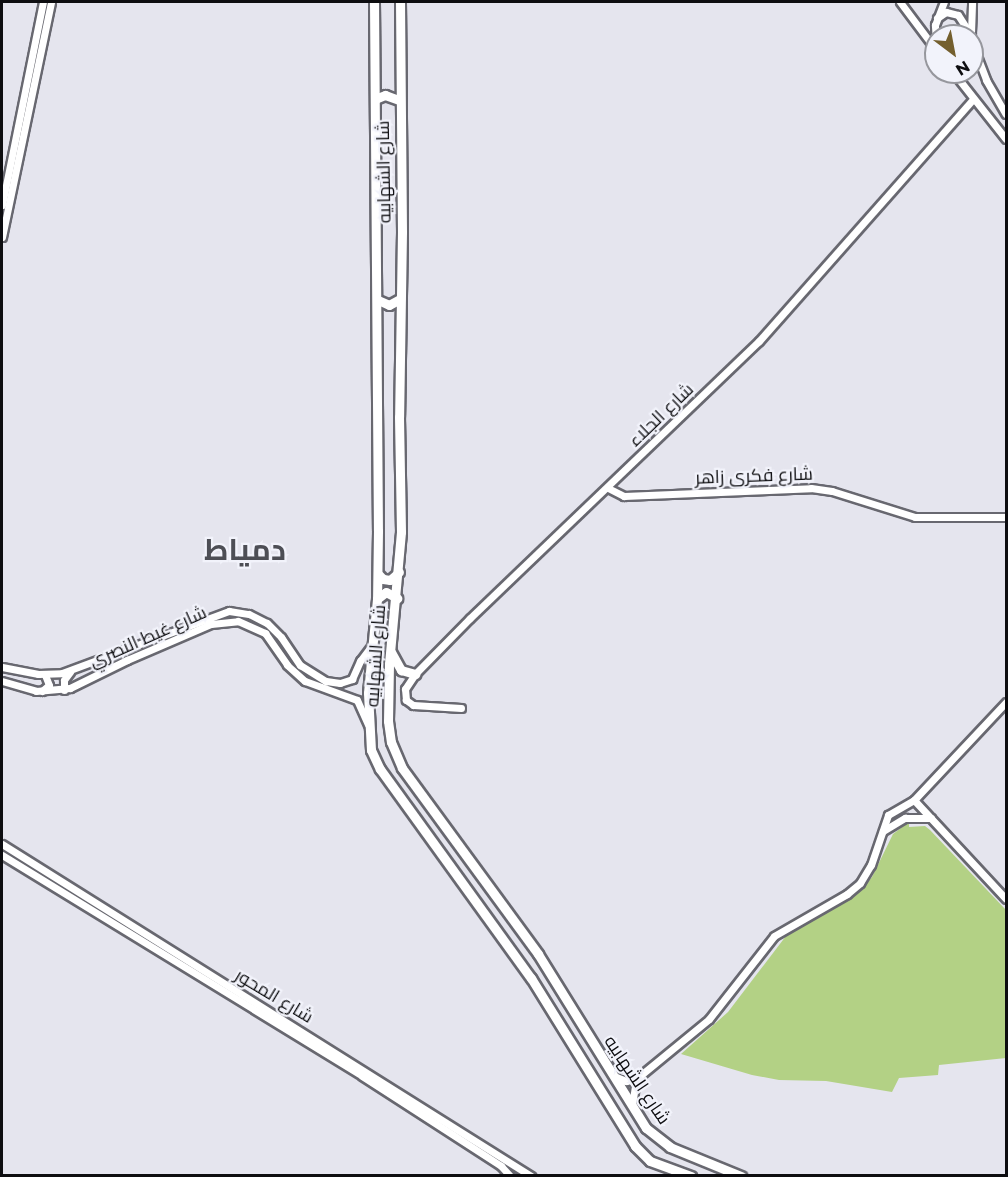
<!DOCTYPE html>
<meta charset="utf-8">
<style>
body{margin:0}
#map{position:relative;width:1008px;height:1177px;overflow:hidden;background:#e5e5ee;font-family:Montserrat,Cairo,sans-serif}
div>[style]{position:absolute}
.green>*{inset:0;background:#b3d185}
.roads{filter:drop-shadow(2px 0 #686870) drop-shadow(-2px 0 #686870) drop-shadow(0 2px #686870) drop-shadow(0 -2px #686870)}
.secondary>*{height:7px;margin:-3.5px;padding:0 3.5px;transform-origin:3.5px;border-radius:3.5px;background:#fff}
.highway>*{height:9px;margin:-4.5px;padding:0 4.5px;transform-origin:4.5px;border-radius:4.5px;background:#fff}
span{translate:-50% -50%;white-space:nowrap;text-align:center;line-height:1.15;-webkit-text-stroke:4.5px #f2f3fb;paint-order:stroke}
.street-label{font-size:18px;color:#0d0d10}
.town-label{font-size:30px;color:#4d4e55;font-weight:700}
.frame{position:absolute;inset:0;border:3px solid #0d0d10;pointer-events:none}
.north{position:absolute;left:924px;top:24px;width:60px;height:60px;box-sizing:border-box;background:#f2f3fb;border:2px solid #96979d;border-radius:50%;rotate:148deg;font-size:16px;font-weight:700;line-height:24px;text-align:center;color:#0d0d10}
.north::after{content:'';display:block;margin:auto;width:21px;height:27px;background:#745f2e;clip-path:polygon(50% 0,100% 100%,50% 72%,0 100%)}
</style>
<div id="map">
<div class="green">
<i style="clip-path:polygon(909px 822px,909px 827px,925px 826px,930px 830px,1006px 910px,1006px 1058px,939px 1065px,938px 1075px,899px 1078px,892px 1092px,826px 1081px,779px 1080px,752px 1075px,681px 1054px,728px 1012px,786px 936px,861px 890px,872px 877px,893px 834px)"></i>
</div>
<div class="roads">
<div class="secondary">
<i style="left:900px;top:2px;width:60px;rotate:53.1deg"></i>
<i style="left:937px;top:18px;width:11px;rotate:-34deg"></i>
<i style="left:946px;top:12px;width:12px;rotate:14deg"></i>
<i style="left:958px;top:15px;width:24px;rotate:57deg"></i>
<i style="left:971px;top:33px;width:31px;rotate:-88deg"></i>
<i style="left:936px;top:41px;width:16px;rotate:-94deg"></i>
<i style="left:935px;top:25px;width:25px;rotate:-69deg"></i>
<i style="left:972px;top:43px;width:40px;rotate:69deg"></i>
<i style="left:986px;top:80px;width:39px;rotate:60deg"></i>
<i style="left:953px;top:72px;width:85px;rotate:51.7deg"></i>
<i style="left:2px;top:205px;width:207px;rotate:-78.6deg"></i>
<i style="left:2px;top:237px;width:240px;rotate:-78.2deg"></i>
<i style="left:608px;top:488px;width:18px;rotate:27deg"></i>
<i style="left:624px;top:496px;width:187px;rotate:-2.4deg"></i>
<i style="left:811px;top:488px;width:21px;rotate:8deg"></i>
<i style="left:832px;top:491px;width:87px;rotate:17.4deg"></i>
<i style="left:915px;top:517px;width:91px"></i>
<i style="left:2px;top:667px;width:37px;rotate:11deg"></i>
<i style="left:38px;top:674px;width:24px;rotate:-2deg"></i>
<i style="left:62px;top:673px;width:178px;rotate:-20.4deg"></i>
<i style="left:229px;top:611px;width:20px;rotate:9deg"></i>
<i style="left:249px;top:614px;width:20px;rotate:27deg"></i>
<i style="left:267px;top:623px;width:20px;rotate:45deg"></i>
<i style="left:281px;top:637px;width:34px;rotate:56deg"></i>
<i style="left:300px;top:665px;width:31px;rotate:32deg"></i>
<i style="left:326px;top:681px;width:14px;rotate:8deg"></i>
<i style="left:340px;top:683px;width:13px;rotate:-18deg"></i>
<i style="left:352px;top:679px;width:20px;rotate:-66deg"></i>
<i style="left:360px;top:661px;width:20px;rotate:-53deg"></i>
<i style="left:2px;top:681px;width:35px;rotate:16deg"></i>
<i style="left:36px;top:691px;width:34px;rotate:-5deg"></i>
<i style="left:70px;top:688px;width:64px;rotate:-26.2deg"></i>
<i style="left:127px;top:660px;width:91px;rotate:-23.2deg"></i>
<i style="left:211px;top:624px;width:27px;rotate:-6deg"></i>
<i style="left:238px;top:621px;width:30px;rotate:24deg"></i>
<i style="left:265px;top:633px;width:39px;rotate:55deg"></i>
<i style="left:287px;top:665px;width:24px;rotate:42deg"></i>
<i style="left:305px;top:681px;width:55px;rotate:20.1deg"></i>
<i style="left:357px;top:700px;width:27px;rotate:66deg"></i>
<i style="left:64px;top:690px;width:10px;rotate:-90deg"></i>
<i style="left:64px;top:680px;width:10px;rotate:-53deg"></i>
<i style="left:42px;top:691px;width:9px;rotate:-41deg"></i>
<i style="left:49px;top:685px;width:11px;rotate:-112deg"></i>
<i style="left:461px;top:708px;width:48px;rotate:-176.4deg"></i>
<i style="left:413px;top:705px;width:9px;rotate:-144deg"></i>
<i style="left:406px;top:700px;width:11px;rotate:-95deg"></i>
<i style="left:405px;top:689px;width:18px;rotate:-56deg"></i>
<i style="left:415px;top:674px;width:78px;rotate:-45.5deg"></i>
<i style="left:470px;top:618px;width:400px;rotate:-43.8deg"></i>
<i style="left:759px;top:341px;width:323px;rotate:-48.5deg"></i>
<i style="left:914px;top:800px;width:135px;rotate:47.1deg"></i>
<i style="left:883px;top:831px;width:26px;rotate:-31deg"></i>
<i style="left:905px;top:818px;width:26px"></i>
<i style="left:2px;top:844px;width:625px;rotate:32.11deg"></i>
<i style="left:2px;top:855px;width:422px;rotate:31.5deg"></i>
<i style="left:362px;top:1076px;width:166px;rotate:32.9deg"></i>
<i style="left:501px;top:1166px;width:13px;rotate:48deg"></i>
<i style="left:614px;top:1076px;width:13px;rotate:23deg"></i>
<i style="left:626px;top:1081px;width:10px;rotate:-11deg"></i>
<i style="left:632px;top:1105px;width:26px;rotate:-81deg"></i>
<i style="left:636px;top:1079px;width:94px;rotate:-39.4deg"></i>
<i style="left:709px;top:1019px;width:105px;rotate:-51.9deg"></i>
<i style="left:774px;top:936px;width:84px;rotate:-29.9deg"></i>
<i style="left:847px;top:894px;width:17px;rotate:-40deg"></i>
<i style="left:860px;top:883px;width:21px;rotate:-59deg"></i>
<i style="left:871px;top:865px;width:53px;rotate:-71.2deg"></i>
<i style="left:888px;top:815px;width:30px;rotate:-30deg"></i>
<i style="left:914px;top:800px;width:134px;rotate:-46.8deg"></i>
</div>
<div class="highway">
<i style="left:374px;top:2px;width:529px;rotate:89.57deg"></i>
<i style="left:378px;top:531px;width:68px;rotate:90.8deg"></i>
<i style="left:377px;top:599px;width:94px;rotate:95.5deg"></i>
<i style="left:368px;top:693px;width:57px;rotate:87deg"></i>
<i style="left:371px;top:750px;width:21px;rotate:65deg"></i>
<i style="left:380px;top:769px;width:258px;rotate:54.2deg"></i>
<i style="left:531px;top:978px;width:198px;rotate:58.2deg"></i>
<i style="left:635px;top:1146px;width:21px;rotate:45deg"></i>
<i style="left:650px;top:1161px;width:44px;rotate:20.1deg"></i>
<i style="left:400px;top:2px;width:230px;rotate:89.5deg"></i>
<i style="left:402px;top:232px;width:185px;rotate:90.9deg"></i>
<i style="left:399px;top:417px;width:115px;rotate:89deg"></i>
<i style="left:401px;top:532px;width:133px;rotate:95.2deg"></i>
<i style="left:389px;top:664px;width:57px;rotate:91deg"></i>
<i style="left:388px;top:721px;width:21px;rotate:82deg"></i>
<i style="left:391px;top:742px;width:28px;rotate:67deg"></i>
<i style="left:402px;top:768px;width:230px;rotate:53.8deg"></i>
<i style="left:538px;top:954px;width:205px;rotate:58.2deg"></i>
<i style="left:646px;top:1128px;width:31px;rotate:38deg"></i>
<i style="left:670px;top:1147px;width:77px;rotate:22.2deg"></i>
<i style="left:375px;top:99px;width:11px;rotate:-22deg"></i>
<i style="left:385px;top:95px;width:15px;rotate:20deg"></i>
<i style="left:378px;top:300px;width:12px;rotate:24deg"></i>
<i style="left:389px;top:305px;width:13px;rotate:-29deg"></i>
<i style="left:378px;top:574px;width:7px;rotate:45deg"></i>
<i style="left:383px;top:579px;width:7px;rotate:8deg"></i>
<i style="left:390px;top:580px;width:12px;rotate:-42deg"></i>
<i style="left:377px;top:599px;width:11px;rotate:-38deg"></i>
<i style="left:386px;top:592px;width:13px;rotate:29deg"></i>
<i style="left:391px;top:652px;width:21px;rotate:61deg"></i>
<i style="left:401px;top:670px;width:15px;rotate:16deg"></i>
</div>
</div>
<div class="street-label">
<span style="left:384px;top:172px;rotate:-91deg">شارع الشهابيه</span>
<span style="left:661px;top:415px;rotate:-44deg">شارع الجلاء</span>
<span style="left:754px;top:476px;rotate:-2deg">شارع فكرى زاهر</span>
<span style="left:148px;top:637px;rotate:-24deg">شارع غيط النصري</span>
<span style="left:376px;top:656px;rotate:-86deg">شارع الشهابيه</span>
<span style="left:274px;top:996px;rotate:31deg">شارع المحور</span>
<span style="left:637px;top:1080px;rotate:56deg">شارع الشهابيه</span>
</div>
<div class="town-label">
<span style="left:245px;top:550px">دمياط</span>
</div>
<div class="frame"></div>
<div class="north">N</div>
</div>
